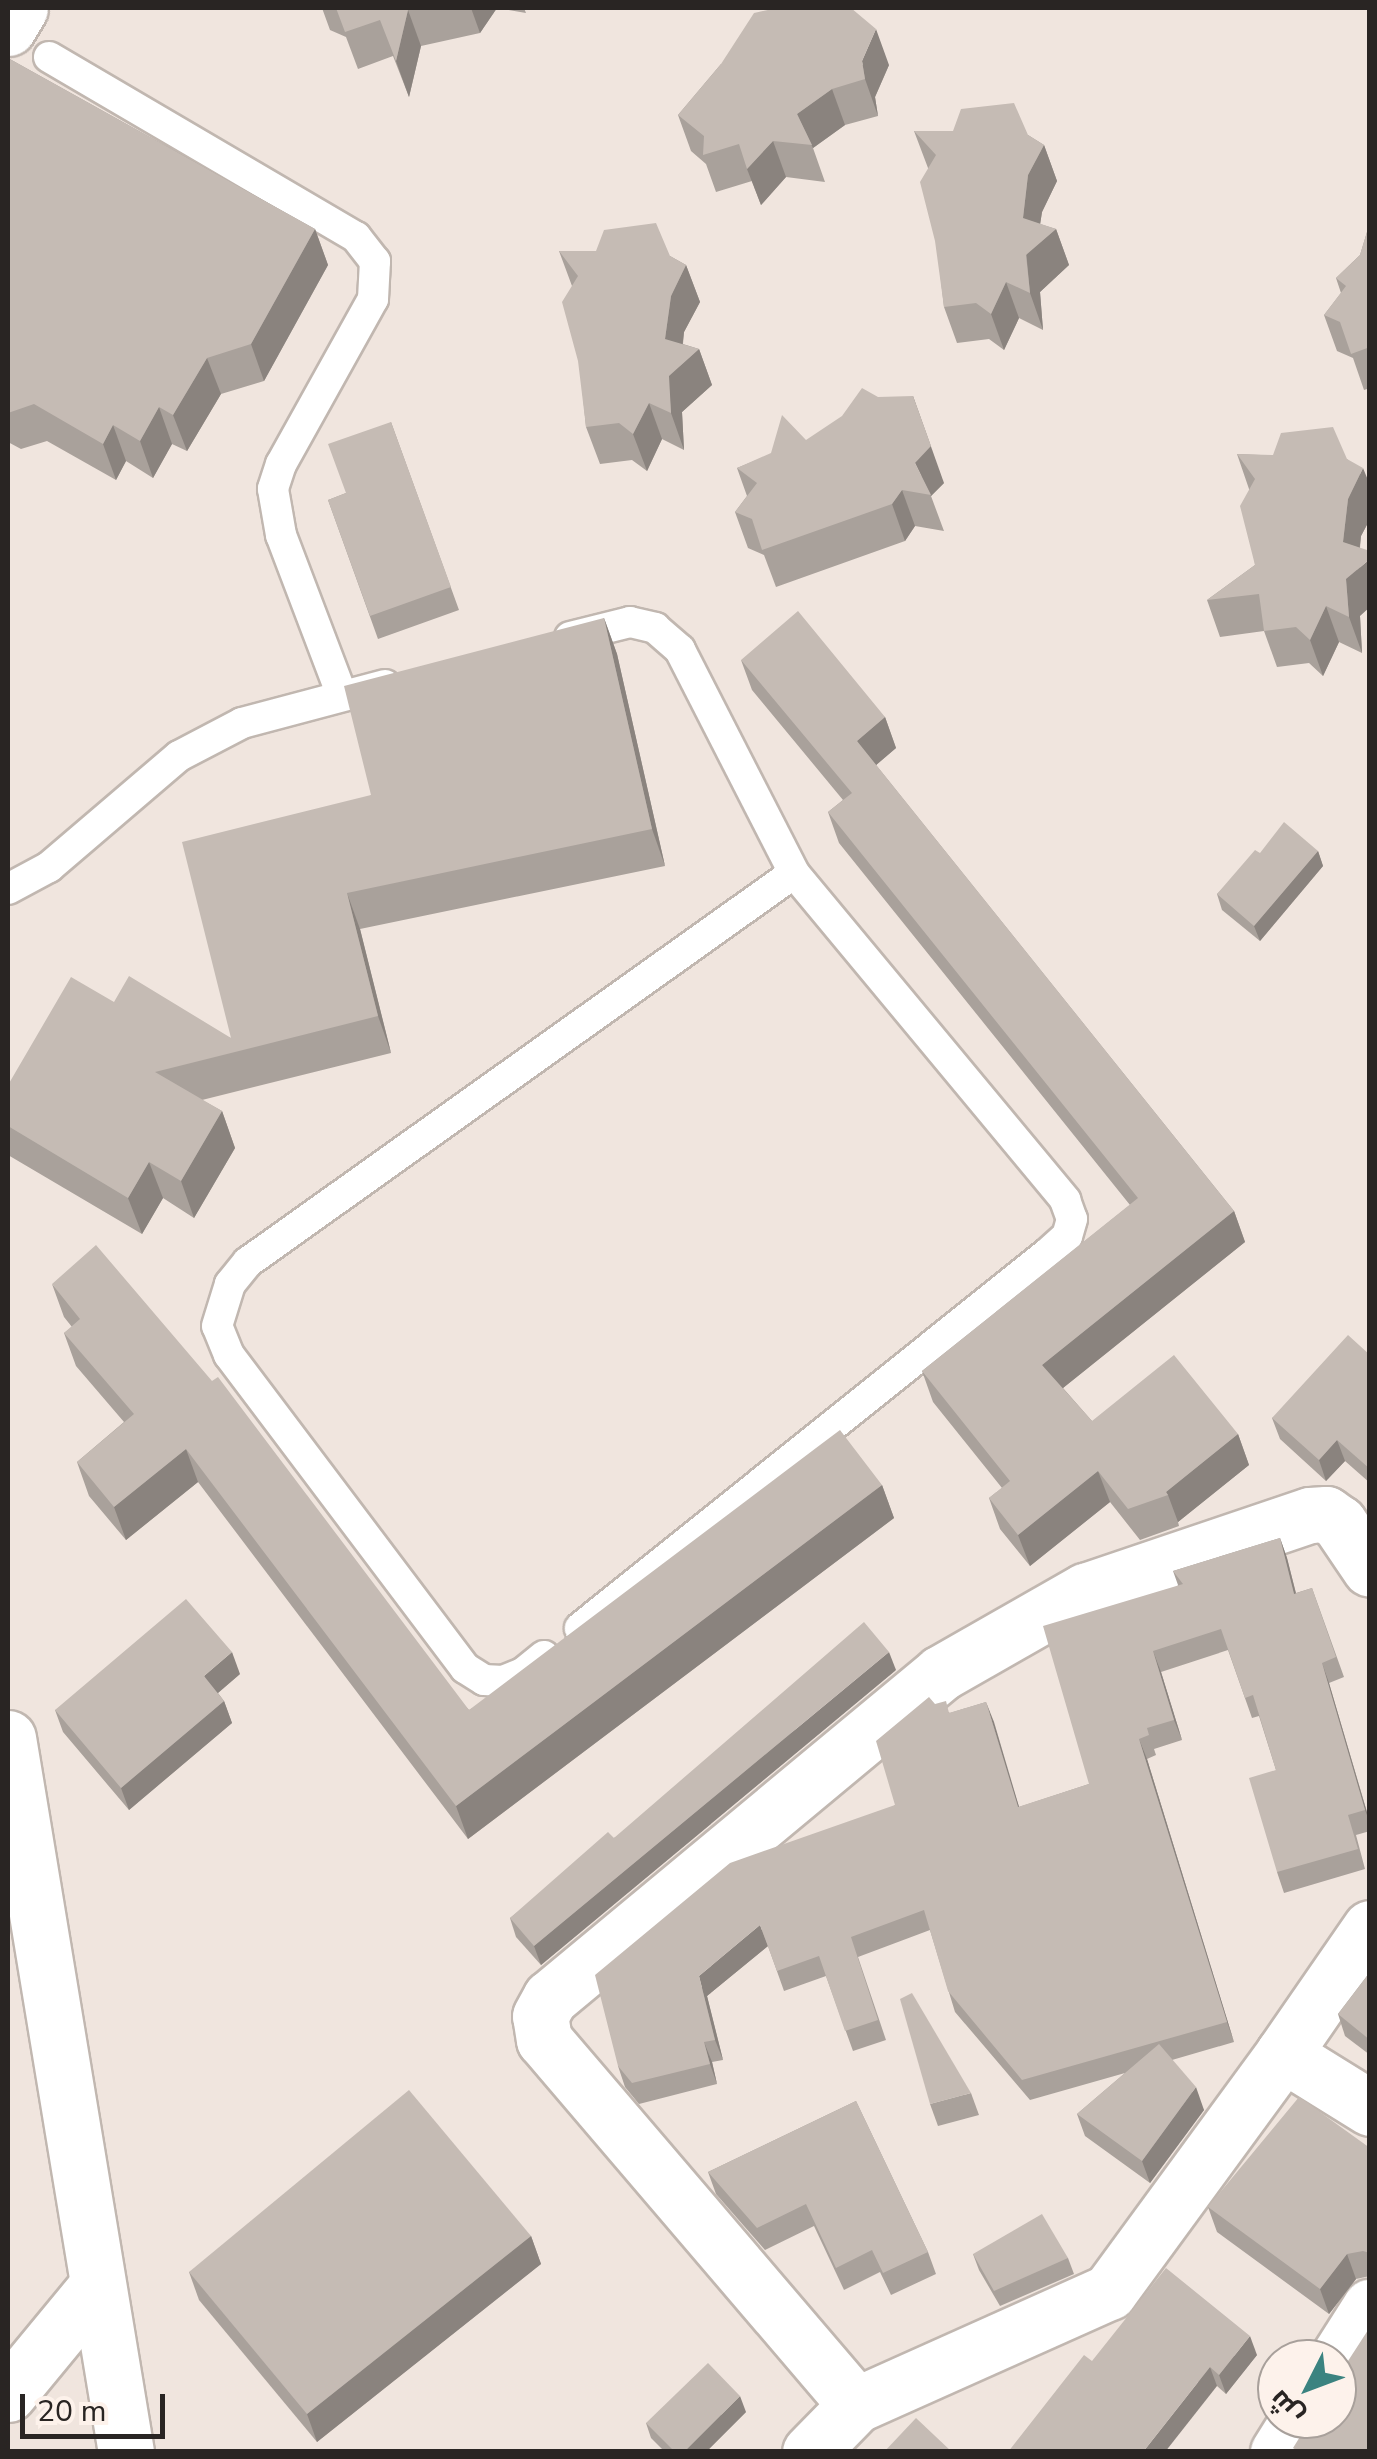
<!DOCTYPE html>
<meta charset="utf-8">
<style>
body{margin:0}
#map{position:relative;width:1377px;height:2459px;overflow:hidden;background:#f0e5de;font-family:"Nunito Sans",Cairo,sans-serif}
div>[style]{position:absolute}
.roads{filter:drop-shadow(2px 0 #c1b7b0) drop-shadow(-2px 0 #c1b7b0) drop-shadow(0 2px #c1b7b0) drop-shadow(0 -2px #c1b7b0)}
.lane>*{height:30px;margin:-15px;padding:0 15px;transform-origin:15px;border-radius:15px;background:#fff}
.street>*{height:55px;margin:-27.5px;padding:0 27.5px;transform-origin:27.5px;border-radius:27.5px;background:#fff}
.secondary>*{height:55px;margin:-27.5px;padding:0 27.5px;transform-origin:27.5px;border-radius:27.5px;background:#fff}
.wall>*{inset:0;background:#a9a19b}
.shaded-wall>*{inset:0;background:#8a837e}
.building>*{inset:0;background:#c5bbb4}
span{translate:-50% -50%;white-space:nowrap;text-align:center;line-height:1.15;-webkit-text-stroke:9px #fdf2eb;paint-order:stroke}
.frame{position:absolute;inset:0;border:10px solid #292523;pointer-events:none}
.north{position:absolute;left:1257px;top:2339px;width:100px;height:100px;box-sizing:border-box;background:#fdf2eb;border:2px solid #a8a09b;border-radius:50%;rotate:228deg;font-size:28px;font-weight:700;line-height:40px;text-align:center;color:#292523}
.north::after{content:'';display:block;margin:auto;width:35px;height:45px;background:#3b8380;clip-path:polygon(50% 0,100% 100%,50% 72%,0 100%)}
.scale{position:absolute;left:20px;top:2394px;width:145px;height:45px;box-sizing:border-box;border:5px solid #292523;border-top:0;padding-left:12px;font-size:30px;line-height:35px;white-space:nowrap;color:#292523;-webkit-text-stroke:8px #fdf2eb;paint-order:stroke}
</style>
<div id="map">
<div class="roads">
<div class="lane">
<i style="left:49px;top:57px;width:356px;rotate:30.4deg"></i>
<i style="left:356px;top:237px;width:31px;rotate:52deg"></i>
<i style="left:375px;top:261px;width:38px;rotate:93deg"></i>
<i style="left:373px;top:299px;width:189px;rotate:119.1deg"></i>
<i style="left:281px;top:464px;width:26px;rotate:108deg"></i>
<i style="left:273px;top:489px;width:47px;rotate:80.1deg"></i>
<i style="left:281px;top:535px;width:172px;rotate:69.2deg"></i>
<i style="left:570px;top:637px;width:62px;rotate:-14deg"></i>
<i style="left:630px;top:622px;width:26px;rotate:13deg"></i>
<i style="left:655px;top:628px;width:33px;rotate:41deg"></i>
<i style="left:680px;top:650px;width:250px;rotate:62.9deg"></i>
<i style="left:794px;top:873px;width:425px;rotate:50.3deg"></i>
<i style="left:1065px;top:1200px;width:20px;rotate:70deg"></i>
<i style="left:1072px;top:1219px;width:18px;rotate:106deg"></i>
<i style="left:1067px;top:1236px;width:25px;rotate:138deg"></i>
<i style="left:1048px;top:1253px;width:600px;rotate:141.3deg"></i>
<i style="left:8px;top:889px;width:47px;rotate:-28.2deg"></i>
<i style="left:49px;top:867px;width:171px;rotate:-40.5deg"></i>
<i style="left:179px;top:756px;width:71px;rotate:-27.6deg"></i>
<i style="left:242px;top:723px;width:148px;rotate:-14.9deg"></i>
<i style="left:544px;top:1656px;width:27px;rotate:141deg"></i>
<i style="left:523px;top:1673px;width:22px;rotate:158deg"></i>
<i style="left:503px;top:1681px;width:19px;rotate:-177deg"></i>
<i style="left:484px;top:1680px;width:22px;rotate:-148deg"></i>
<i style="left:465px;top:1668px;width:392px;rotate:-127deg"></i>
<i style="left:229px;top:1355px;width:31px;rotate:-112deg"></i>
<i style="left:217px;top:1326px;width:44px;rotate:-72.8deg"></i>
<i style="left:230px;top:1284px;width:28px;rotate:-51deg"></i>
<i style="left:248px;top:1262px;width:670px;rotate:-35.47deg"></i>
</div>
<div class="street">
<i style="left:8px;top:28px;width:23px;rotate:-59deg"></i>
<i style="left:1370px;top:1928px;width:153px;rotate:124.6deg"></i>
<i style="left:1283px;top:2054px;width:102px;rotate:31.8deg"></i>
<i style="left:1337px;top:2359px;width:62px;rotate:-57.6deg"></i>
<i style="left:8px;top:2394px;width:141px;rotate:-50.5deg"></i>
<i style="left:856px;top:2405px;width:480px;rotate:-130.5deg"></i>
<i style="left:544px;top:2040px;width:24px;rotate:-99deg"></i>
<i style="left:540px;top:2016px;width:21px;rotate:-61deg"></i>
<i style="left:550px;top:1998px;width:508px;rotate:-39.73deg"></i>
<i style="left:941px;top:1673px;width:166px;rotate:-29.7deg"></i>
<i style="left:1085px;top:1591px;width:237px;rotate:-18.7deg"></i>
<i style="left:1310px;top:1515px;width:16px;rotate:-4deg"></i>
<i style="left:1326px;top:1514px;width:16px;rotate:35deg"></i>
<i style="left:1339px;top:1523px;width:55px;rotate:56deg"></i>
<i style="left:810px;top:2452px;width:66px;rotate:-45.6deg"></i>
<i style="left:856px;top:2405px;width:277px;rotate:-24.1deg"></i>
<i style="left:1109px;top:2292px;width:295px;rotate:-53.8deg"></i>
<i style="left:1278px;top:2452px;width:39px;rotate:-58deg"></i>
</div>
<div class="secondary">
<i style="left:8px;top:1738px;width:724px;rotate:80.62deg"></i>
</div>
</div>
<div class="wall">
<i style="clip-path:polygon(322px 8px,524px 8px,526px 13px,497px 8px,480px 33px,421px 46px,409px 97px,393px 56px,358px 69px,346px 37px,330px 30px)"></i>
<i style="clip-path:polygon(8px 58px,315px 229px,328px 265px,264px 381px,221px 394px,187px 451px,172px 444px,153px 478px,126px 461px,116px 480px,47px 441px,21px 449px,8px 442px)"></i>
<i style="clip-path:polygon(721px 64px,889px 65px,875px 97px,878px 116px,845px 125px,813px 148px,825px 182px,786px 177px,761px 205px,752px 181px,716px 192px,706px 164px,691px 151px,678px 115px)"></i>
<i style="clip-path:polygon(914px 131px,1028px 135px,1044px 145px,1057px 181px,1042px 212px,1040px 224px,1056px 229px,1069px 265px,1040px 292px,1043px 330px,1019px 318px,1004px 350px,989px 339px,957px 343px,944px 307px,928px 168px)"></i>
<i style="clip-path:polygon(1370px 222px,1370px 388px,1364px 390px,1353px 358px,1337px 351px,1324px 315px,1341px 293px,1336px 278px,1360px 255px)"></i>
<i style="clip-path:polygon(559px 251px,670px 256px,686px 265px,700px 302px,684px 332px,683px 344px,699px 349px,712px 385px,682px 412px,684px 450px,662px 439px,647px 471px,632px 460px,600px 464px,586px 427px,572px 286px)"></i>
<i style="clip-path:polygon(391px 422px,459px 610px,378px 639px,328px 500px,346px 493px)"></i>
<i style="clip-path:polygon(806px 440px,944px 483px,931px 496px,944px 531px,915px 526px,905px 541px,776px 587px,764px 555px,748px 548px,735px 512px,747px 496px,737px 468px)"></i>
<i style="clip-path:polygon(1237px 454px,1347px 459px,1370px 485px,1370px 519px,1361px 536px,1360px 548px,1360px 616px,1362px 653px,1339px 642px,1323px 676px,1309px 663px,1277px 667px,1264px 631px,1220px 637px,1207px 600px,1255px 565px,1249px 489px)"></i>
<i style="clip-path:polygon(604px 618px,617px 654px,665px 866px,360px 929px,391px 1053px,202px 1100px,222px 1111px,235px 1148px,194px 1218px,163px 1198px,142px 1234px,8px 1155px,8px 1085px,114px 1002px,231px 1038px,371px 795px)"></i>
<i style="clip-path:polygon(741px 660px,885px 717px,896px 748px,876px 765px,1234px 1211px,1245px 1242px,1063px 1388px,1092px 1421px,1238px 1434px,1249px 1465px,1178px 1522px,1179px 1526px,1140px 1540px,1110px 1502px,1030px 1566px,1000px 1529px,989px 1498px,1002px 1488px,933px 1402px,922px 1371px,1130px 1205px,839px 843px,828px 812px,843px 800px,752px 690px)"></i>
<i style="clip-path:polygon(1318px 851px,1323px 866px,1260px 941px,1222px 910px,1217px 894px,1260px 853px)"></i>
<i style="clip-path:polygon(52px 1284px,469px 1710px,882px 1485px,894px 1518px,468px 1839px,198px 1482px,126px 1540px,89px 1496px,77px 1462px,124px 1422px,76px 1366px,64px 1333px,72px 1327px,64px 1317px)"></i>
<i style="clip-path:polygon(1370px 1355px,1370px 1483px,1345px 1461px,1326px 1481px,1280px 1439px,1272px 1418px)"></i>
<i style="clip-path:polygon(1280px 1538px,1287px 1558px,1296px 1593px,1312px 1588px,1344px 1677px,1329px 1683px,1370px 1822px,1370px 1831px,1356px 1835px,1365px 1869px,1284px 1893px,1277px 1872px,1276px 1770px,1259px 1716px,1252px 1718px,1228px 1650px,1161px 1672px,1182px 1740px,1154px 1749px,1156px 1755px,1147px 1759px,1234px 2042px,1172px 2060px,1204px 2110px,1150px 2183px,1085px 2136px,1077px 2114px,1125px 2073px,1030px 2100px,955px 2012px,930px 1930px,858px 1957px,886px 2040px,853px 2051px,826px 1976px,784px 1991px,768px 1946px,707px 1996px,723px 2060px,712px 2062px,717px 2084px,639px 2104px,625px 2087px,618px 2066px,895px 1805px,935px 1704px,950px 1713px,986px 1702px,1019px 1807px,1089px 1784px,1178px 1585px,1173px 1571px)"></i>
<i style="clip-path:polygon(896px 1670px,541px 1965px,516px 1937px,510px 1918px,614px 1838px)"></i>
<i style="clip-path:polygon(240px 1674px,218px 1693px,224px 1701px,232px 1723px,129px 1810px,63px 1732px,55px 1710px)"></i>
<i style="clip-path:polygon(1370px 1972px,1370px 2055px,1345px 2036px,1338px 2014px)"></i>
<i style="clip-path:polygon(971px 2093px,979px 2115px,938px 2126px,930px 2104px)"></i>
<i style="clip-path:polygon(856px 2101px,928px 2252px,936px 2274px,891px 2295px,880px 2272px,844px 2290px,814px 2226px,765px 2250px,716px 2194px,708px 2172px)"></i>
<i style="clip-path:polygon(1370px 2148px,1370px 2276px,1356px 2279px,1329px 2314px,1217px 2232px,1208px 2207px)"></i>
<i style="clip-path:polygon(531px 2236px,541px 2264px,317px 2442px,199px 2300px,189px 2272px)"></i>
<i style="clip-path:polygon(973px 2254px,1068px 2258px,1074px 2274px,1000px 2306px,979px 2270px)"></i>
<i style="clip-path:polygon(1257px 2355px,1226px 2394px,1217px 2386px,1092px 2361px)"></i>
<i style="clip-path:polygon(746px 2412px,706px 2452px,665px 2452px,651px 2438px,646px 2423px)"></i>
</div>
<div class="shaded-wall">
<i style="clip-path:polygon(471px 8px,497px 8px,480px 33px)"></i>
<i style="clip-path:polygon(408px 10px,421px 46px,409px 97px,396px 61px)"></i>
<i style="clip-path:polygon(876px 29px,889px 65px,875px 97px,878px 116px,865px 79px,862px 61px)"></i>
<i style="clip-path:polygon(832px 89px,845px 125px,813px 148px,797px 114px)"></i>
<i style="clip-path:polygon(773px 141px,786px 177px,761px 205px,747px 169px)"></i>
<i style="clip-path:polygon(1044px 145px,1057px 181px,1042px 212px,1037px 245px,1056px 229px,1069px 265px,1040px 292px,1043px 330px,1030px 293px,1023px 218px,1028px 175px)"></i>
<i style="clip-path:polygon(315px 229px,328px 265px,264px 381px,251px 344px)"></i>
<i style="clip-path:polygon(686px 265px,700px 302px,684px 332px,680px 366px,699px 349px,712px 385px,682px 412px,684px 450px,671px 413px,665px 339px,671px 296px)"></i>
<i style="clip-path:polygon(1006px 282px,1019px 318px,1004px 350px,991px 314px)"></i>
<i style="clip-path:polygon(207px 358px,221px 394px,187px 451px,173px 415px)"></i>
<i style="clip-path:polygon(913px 396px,944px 483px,931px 496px,915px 463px)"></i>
<i style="clip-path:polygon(649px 403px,662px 439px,647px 471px,633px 434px)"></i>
<i style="clip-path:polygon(159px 407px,172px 444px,153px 478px,140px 441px)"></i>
<i style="clip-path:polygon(113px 425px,126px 461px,116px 480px,103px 444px)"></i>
<i style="clip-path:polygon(1363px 468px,1370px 485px,1370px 519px,1361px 536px,1357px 570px,1370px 559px,1370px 607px,1360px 616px,1362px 653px,1349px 617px,1343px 542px,1348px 499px)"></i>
<i style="clip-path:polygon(902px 490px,915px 526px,905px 541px,892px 504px)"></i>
<i style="clip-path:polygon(1326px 606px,1339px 642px,1323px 676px,1310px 640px)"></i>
<i style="clip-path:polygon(604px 618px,617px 654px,665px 866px,652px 829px)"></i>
<i style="clip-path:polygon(885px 717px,896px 748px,868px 772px,857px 741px)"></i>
<i style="clip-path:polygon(1318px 851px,1323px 866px,1260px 941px,1254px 926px)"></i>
<i style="clip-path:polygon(347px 893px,360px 929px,391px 1053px,378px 1016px)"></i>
<i style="clip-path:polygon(222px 1111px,235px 1148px,194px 1218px,181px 1181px)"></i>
<i style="clip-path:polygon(149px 1162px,163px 1198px,142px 1234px,128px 1198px)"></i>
<i style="clip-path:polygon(1234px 1211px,1245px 1242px,1053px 1396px,1042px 1365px)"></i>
<i style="clip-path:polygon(1238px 1434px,1249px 1465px,1178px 1522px,1168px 1495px,1166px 1492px)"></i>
<i style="clip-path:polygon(1337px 1440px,1345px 1461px,1326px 1481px,1319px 1460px)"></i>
<i style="clip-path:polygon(186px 1449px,198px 1482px,126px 1540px,114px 1507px)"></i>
<i style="clip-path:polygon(1098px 1471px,1110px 1502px,1030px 1566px,1018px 1535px)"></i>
<i style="clip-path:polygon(882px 1485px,894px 1518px,468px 1839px,456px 1806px)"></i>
<i style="clip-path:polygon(1280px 1538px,1287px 1558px,1301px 1614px,1294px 1594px)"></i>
<i style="clip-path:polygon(1153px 1651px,1161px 1672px,1182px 1740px,1174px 1720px)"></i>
<i style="clip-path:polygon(232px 1652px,240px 1674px,212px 1698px,204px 1676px)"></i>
<i style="clip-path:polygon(889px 1652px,896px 1670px,541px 1965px,534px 1946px)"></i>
<i style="clip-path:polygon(1322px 1663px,1329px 1683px,1370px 1823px,1365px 1810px)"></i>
<i style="clip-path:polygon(224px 1701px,232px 1723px,129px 1810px,121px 1788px)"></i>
<i style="clip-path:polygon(986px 1702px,994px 1722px,1025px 1827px,1018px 1807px)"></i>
<i style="clip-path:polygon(1139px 1739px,1147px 1759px,1234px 2042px,1227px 2022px)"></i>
<i style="clip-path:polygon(760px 1925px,768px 1946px,707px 1996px,723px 2060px,715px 2040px,699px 1976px)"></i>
<i style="clip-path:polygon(704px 2042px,712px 2062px,717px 2084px,710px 2064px)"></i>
<i style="clip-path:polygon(1196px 2087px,1204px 2110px,1150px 2183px,1142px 2161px)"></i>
<i style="clip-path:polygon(531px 2236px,541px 2264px,317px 2442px,307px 2414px)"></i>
<i style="clip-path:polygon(1347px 2254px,1356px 2279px,1329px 2314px,1320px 2289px)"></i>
<i style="clip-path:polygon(1250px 2336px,1257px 2355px,1226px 2394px,1219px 2375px)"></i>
<i style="clip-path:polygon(1210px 2367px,1217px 2386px,1165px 2452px,1143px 2452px)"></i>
<i style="clip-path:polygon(740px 2396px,746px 2412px,706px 2452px,684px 2452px)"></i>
</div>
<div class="building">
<i style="clip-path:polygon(336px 8px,417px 8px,408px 10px,396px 61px,380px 20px,345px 32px)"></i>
<i style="clip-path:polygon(777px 8px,851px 8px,876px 29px,862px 61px,865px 79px,832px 89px,797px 114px,812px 145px,773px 141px,747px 169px,739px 144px,703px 155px,704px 136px,678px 115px,721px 64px,754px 13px)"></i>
<i style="clip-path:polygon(8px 58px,315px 229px,251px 344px,207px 358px,173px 415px,159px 407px,140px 441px,113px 425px,103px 444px,34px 404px,8px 413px)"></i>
<i style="clip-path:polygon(1014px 103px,1028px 135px,1044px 145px,1028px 175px,1023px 218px,1056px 229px,1026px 255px,1030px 293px,1006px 282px,991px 314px,976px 303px,944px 307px,935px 241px,920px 182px,936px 155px,914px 131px,953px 131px,961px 109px)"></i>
<i style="clip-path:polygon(1370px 222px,1370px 347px,1351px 354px,1340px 322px,1324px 315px,1346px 286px,1336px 278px,1360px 255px)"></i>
<i style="clip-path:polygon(656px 223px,670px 256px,686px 265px,671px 296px,665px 339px,699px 349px,669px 376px,671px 413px,649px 403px,633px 434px,619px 423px,586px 427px,578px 361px,562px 302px,578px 276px,559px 251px,596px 251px,604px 230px)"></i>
<i style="clip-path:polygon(862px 388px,878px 397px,913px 396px,931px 446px,915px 463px,931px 495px,902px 490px,892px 504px,762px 550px,752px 519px,735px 512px,757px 483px,737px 468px,771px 453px,782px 415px,806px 440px,842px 416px)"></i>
<i style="clip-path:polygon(391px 422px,451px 587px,370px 616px,328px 500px,346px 493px,328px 444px)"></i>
<i style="clip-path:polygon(1333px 427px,1347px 459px,1363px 468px,1348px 499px,1343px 542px,1370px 551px,1370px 559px,1346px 579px,1349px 617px,1326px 606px,1310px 640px,1296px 627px,1264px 631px,1259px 594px,1207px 600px,1255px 565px,1240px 506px,1255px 479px,1237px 454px,1273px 455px,1281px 433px)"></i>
<i style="clip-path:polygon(798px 611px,885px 717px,857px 741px,1234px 1211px,1042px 1365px,1092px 1421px,1174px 1355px,1238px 1434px,1166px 1492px,1168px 1495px,1128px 1509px,1098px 1471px,1018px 1535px,989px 1498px,1010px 1481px,922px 1371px,1138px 1198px,828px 812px,852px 793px,741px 660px)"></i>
<i style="clip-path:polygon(604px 618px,652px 829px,347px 893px,378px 1016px,155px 1072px,222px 1111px,181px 1181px,149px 1162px,128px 1198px,8px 1126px,8px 1085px,71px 977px,114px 1002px,129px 976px,231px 1038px,182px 842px,371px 795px,344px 686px)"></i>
<i style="clip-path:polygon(1284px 822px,1318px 851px,1254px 926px,1217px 894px,1255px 850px,1260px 853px)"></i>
<i style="clip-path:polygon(96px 1245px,212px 1381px,218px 1377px,469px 1710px,840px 1430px,882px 1485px,456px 1806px,186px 1449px,114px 1507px,77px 1462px,134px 1414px,64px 1333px,80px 1319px,52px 1284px)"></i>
<i style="clip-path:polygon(1348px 1335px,1370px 1355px,1370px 1469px,1337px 1440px,1319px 1460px,1272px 1418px)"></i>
<i style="clip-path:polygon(1280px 1538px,1294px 1594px,1312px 1588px,1336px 1657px,1322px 1663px,1365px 1810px,1348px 1815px,1358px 1849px,1277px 1872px,1249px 1778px,1276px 1770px,1253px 1695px,1245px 1698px,1221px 1629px,1153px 1651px,1174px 1720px,1147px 1728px,1149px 1735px,1139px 1739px,1227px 2022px,1022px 2080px,948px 1991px,924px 1910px,851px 1937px,878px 2020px,845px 2031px,819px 1956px,777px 1971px,760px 1925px,699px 1976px,715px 2040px,704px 2042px,710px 2064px,632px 2083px,618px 2066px,595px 1975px,730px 1863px,895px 1805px,876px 1741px,929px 1697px,935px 1704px,946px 1701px,949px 1713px,986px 1702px,1018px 1807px,1089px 1784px,1043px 1626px,1183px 1584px,1173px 1571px)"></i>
<i style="clip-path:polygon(186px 1599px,232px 1652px,204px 1676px,224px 1701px,121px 1788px,55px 1710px)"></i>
<i style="clip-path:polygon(864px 1622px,889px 1652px,534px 1946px,510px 1918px,608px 1832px,614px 1838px)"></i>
<i style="clip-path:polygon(1370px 1972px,1370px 2040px,1338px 2014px)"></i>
<i style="clip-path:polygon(912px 1993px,971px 2093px,930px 2104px,900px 1999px)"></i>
<i style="clip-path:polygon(1159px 2044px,1196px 2087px,1142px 2161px,1077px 2114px)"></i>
<i style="clip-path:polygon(409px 2090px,531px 2236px,307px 2414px,189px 2272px)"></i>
<i style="clip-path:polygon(1299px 2097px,1370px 2148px,1370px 2253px,1363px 2251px,1347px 2254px,1320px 2289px,1208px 2207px)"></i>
<i style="clip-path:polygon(856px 2101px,928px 2252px,883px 2273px,872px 2250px,836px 2268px,806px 2204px,757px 2228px,708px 2172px)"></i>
<i style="clip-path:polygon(1042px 2214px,1068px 2258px,994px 2291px,973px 2254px)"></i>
<i style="clip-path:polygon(1166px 2268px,1250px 2336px,1219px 2375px,1210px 2367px,1143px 2452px,1008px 2452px,1084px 2355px,1092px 2361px)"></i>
<i style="clip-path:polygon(1370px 2327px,1370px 2452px,1299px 2452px,1293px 2448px,1311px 2419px,1337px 2419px,1337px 2378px)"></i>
<i style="clip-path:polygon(708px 2363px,740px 2396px,684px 2452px,675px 2452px,646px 2423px)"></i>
<i style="clip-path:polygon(916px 2418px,952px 2452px,884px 2452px)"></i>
</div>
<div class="frame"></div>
<div class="north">ش</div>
<div class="scale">20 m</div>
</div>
